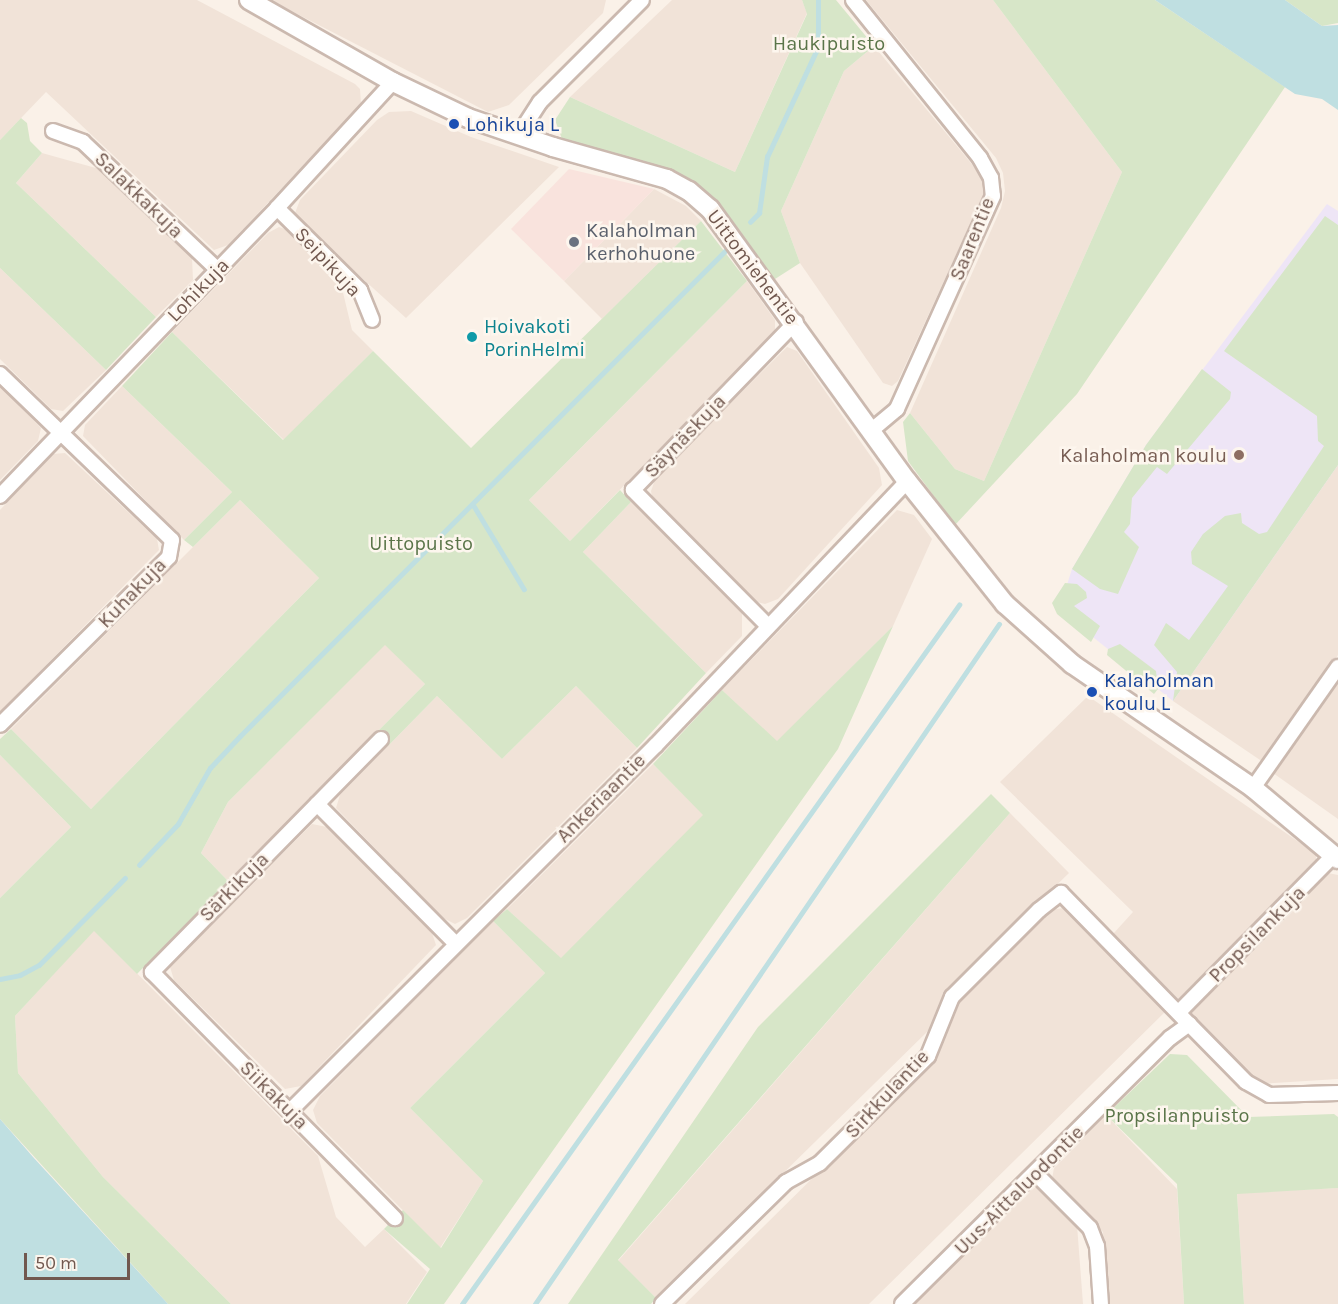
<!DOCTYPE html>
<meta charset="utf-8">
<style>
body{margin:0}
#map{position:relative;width:1338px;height:1304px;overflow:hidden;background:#faf1e8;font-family:Karla,sans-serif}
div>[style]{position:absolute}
.residential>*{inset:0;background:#f1e3d8}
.commercial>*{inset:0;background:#f9e3dd}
.education>*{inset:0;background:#eee5f6}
.green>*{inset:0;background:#d7e6c8}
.water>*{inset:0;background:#bfdfe1}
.stream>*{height:4.5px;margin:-2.25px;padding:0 2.25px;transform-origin:2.25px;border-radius:2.25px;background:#bfdfe1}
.roads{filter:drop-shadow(2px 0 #cbb9af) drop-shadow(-2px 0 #cbb9af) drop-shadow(0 2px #cbb9af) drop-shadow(0 -2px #cbb9af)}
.minor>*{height:14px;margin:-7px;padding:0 7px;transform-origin:7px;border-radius:7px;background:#fff}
.tertiary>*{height:18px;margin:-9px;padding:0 9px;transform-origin:9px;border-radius:9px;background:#fff}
.dots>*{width:16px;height:16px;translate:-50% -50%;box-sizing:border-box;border:3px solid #fdf6ee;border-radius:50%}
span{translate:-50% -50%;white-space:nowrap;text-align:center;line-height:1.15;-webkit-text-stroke:5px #fdf6ee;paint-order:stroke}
.park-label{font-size:20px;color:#5a7549}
.transit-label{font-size:20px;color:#164399}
.left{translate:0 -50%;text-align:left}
.street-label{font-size:20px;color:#71584f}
.worship-label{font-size:20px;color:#5b616d}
.culture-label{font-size:20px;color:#0d838f}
.education-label{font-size:20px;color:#785e54}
.right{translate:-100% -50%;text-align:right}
.scale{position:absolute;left:24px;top:1253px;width:106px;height:27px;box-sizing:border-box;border:3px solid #71584f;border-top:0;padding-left:8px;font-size:18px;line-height:21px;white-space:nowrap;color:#71584f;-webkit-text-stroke:4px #fdf6ee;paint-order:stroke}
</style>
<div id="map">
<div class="residential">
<i style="clip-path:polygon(0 0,197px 0,355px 84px,360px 89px,361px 104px,228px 245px,214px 250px,46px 92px,0 140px)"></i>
<i style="clip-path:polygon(270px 0,606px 0,603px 13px,509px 105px,488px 112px)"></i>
<i style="clip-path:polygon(672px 0,802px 0,807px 13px,735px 172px,570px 97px)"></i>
<i style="clip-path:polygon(866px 0,993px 0,1122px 172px,984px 481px,955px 469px,910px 413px,1001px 208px,1005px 191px,1003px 173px,996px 158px)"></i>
<i style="clip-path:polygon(874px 46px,980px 174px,984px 185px,983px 196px,898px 381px,892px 386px,883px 383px,800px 263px,781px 211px,844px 71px)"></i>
<i style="clip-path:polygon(411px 111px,471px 137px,559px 167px,406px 318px,298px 220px,295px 213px,300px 200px,377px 120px,389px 112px)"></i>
<i style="clip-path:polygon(42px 153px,103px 170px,192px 258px,193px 280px,156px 317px,16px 183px)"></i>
<i style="clip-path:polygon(654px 189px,686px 206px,701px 221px,602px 319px,564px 281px)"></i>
<i style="clip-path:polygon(279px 227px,293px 232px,339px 276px,352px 330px,373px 351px,284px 440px,172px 332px,268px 233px)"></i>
<i style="clip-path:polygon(0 268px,106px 370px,63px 411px,51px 409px,0 359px)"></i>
<i style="clip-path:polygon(747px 281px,775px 320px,775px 330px,570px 541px,529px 500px)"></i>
<i style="clip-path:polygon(787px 347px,797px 351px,879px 468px,882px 485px,778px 599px,765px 604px,757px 602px,652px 497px,651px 491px,656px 477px)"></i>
<i style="clip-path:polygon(0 385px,41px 428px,38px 441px,0 480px)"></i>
<i style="clip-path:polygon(122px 386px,232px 492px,184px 540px,83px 436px,85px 425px)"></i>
<i style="clip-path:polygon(65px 453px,157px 539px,159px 550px,0 712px,0 510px,53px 454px)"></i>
<i style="clip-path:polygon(1338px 465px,1338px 655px,1263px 762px,1173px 701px)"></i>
<i style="clip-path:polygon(240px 500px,319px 578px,91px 809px,11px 729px)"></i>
<i style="clip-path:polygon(631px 502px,742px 612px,742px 636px,706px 673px,583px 552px)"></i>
<i style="clip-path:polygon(897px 510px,914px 515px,932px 539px,893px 626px,777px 742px,722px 690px)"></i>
<i style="clip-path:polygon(385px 644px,425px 684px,228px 881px,201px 853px,228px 802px)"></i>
<i style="clip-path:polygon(1338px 678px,1338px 819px,1273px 773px)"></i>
<i style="clip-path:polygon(576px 686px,637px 748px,467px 918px,455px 924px,443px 918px,336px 808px,340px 795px,437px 696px,502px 759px)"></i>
<i style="clip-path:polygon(1088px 696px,1316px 854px,1316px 860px,1178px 999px,1113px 934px,1133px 912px,1000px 782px)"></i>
<i style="clip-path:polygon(0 755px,71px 827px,0 898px)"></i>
<i style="clip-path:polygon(653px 764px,704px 815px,561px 959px,507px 909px)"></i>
<i style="clip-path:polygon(1010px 813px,1069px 873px,946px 993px,929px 1030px,656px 1298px,618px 1261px)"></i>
<i style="clip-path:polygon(312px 824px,327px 827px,431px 930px,436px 945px,301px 1086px,285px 1089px,174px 980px,170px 967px)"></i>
<i style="clip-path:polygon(1328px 873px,1338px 875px,1338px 1079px,1260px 1084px,1188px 1010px)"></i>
<i style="clip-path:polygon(1069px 907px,1168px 1009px,869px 1304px,685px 1304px,934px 1058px,956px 1005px,1051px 910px)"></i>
<i style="clip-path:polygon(493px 921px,545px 973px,410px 1108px,483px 1181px,440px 1248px,317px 1123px,313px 1110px,320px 1096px)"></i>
<i style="clip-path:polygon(94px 930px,318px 1156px,336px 1217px,365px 1247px,384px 1229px,427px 1272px,406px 1304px,231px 1304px,103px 1177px,18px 1073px,15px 1016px)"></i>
<i style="clip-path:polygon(1106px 1115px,1177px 1189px,1184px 1304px,1107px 1304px,1103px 1232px,1052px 1179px,1054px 1168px)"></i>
<i style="clip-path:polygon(1032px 1187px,1042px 1189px,1077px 1225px,1083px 1304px,914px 1304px)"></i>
<i style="clip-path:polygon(1338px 1188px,1338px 1304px,1244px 1304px,1237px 1193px)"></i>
</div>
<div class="commercial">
<i style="clip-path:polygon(569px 169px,654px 189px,564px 281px,511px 229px)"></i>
</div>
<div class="education">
<i style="clip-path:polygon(1327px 204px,1338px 211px,1338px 465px,1173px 701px,1059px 610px,1072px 569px,1146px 445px)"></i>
</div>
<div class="green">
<i style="clip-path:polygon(802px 0,836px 0,874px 46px,844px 71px,781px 211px,800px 263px,775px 279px,707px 197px,672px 175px,611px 153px,574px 146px,562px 139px,555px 120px,570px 97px,735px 172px,807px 14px)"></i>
<i style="clip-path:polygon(993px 0,1155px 0,1285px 87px,1077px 394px,955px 525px,908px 461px,903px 422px,910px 413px,955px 469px,984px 481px,1122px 172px)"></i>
<i style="clip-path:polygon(1285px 0,1338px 0,1338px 23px,1322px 26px)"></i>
<i style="clip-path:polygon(21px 118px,27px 123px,30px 141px,42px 153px,16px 183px,156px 317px,106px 370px,0 268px,0 140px)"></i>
<i style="clip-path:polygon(1325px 216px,1338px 225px,1338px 465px,1173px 701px,1177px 672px,1154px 645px,1166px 623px,1189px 640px,1228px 586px,1192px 564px,1191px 552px,1203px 534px,1225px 516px,1241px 513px,1242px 523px,1259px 534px,1267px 532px,1324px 446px,1318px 441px,1317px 416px,1224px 351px)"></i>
<i style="clip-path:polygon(701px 221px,747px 281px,529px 500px,570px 541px,620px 490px,631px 502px,583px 552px,706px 673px,637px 748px,576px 686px,502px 759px,437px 696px,388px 746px,377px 732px,425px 684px,385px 645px,228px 802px,201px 853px,228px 881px,137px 974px,94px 931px,15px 1016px,18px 1073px,103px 1177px,231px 1304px,168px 1304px,0 1119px,0 898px,71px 827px,0 755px,0 739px,11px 729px,91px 809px,319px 578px,240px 500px,193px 547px,184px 540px,232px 492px,122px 386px,172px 332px,283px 440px,373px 351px,471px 448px)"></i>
<i style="clip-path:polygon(1202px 369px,1231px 392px,1230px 399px,1167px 474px,1157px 467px,1132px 498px,1130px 524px,1124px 532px,1139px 547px,1118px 594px,1100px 589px,1072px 569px,1146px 445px)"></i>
<i style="clip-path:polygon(1065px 583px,1077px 584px,1086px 592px,1087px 598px,1074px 606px,1100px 626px,1091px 642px,1057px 614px,1052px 603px)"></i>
<i style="clip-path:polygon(893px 626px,838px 749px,444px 1304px,407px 1304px,430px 1269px,384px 1229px,403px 1210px,441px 1248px,483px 1181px,410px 1108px,545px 973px,493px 921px,507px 909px,561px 958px,703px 815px,653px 764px,722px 690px,777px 741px)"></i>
<i style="clip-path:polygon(1120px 644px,1156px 671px,1158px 689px,1154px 694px,1107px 655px,1108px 649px)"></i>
<i style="clip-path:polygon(991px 794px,1010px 813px,618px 1260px,656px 1298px,651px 1304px,568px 1304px,758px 1027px)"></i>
<i style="clip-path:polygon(1170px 1054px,1187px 1055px,1248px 1117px,1334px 1114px,1338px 1117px,1338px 1188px,1237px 1194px,1244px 1304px,1184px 1304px,1177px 1184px,1106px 1115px)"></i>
</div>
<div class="water">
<i style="clip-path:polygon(1155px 0,1285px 0,1322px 26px,1338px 25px,1338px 110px,1322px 99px,1295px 94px)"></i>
<i style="clip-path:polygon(0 1119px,33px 1157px,168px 1304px,0 1304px)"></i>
</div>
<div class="stream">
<i style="left:750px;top:222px;width:13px;rotate:-45deg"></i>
<i style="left:759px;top:213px;width:57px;rotate:-81.9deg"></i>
<i style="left:767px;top:157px;width:121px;rotate:-65.1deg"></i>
<i style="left:818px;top:47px;width:47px;rotate:-90deg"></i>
<i style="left:474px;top:506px;width:97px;rotate:58.9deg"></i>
<i style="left:139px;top:865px;width:57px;rotate:-46.4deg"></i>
<i style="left:178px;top:824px;width:64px;rotate:-60.3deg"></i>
<i style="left:210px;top:768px;width:44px;rotate:-46.8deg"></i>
<i style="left:240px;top:736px;width:687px;rotate:-45deg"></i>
<i style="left:0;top:979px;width:20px;rotate:-11deg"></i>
<i style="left:20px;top:975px;width:21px;rotate:-28deg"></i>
<i style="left:39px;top:965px;width:122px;rotate:-45.3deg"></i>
<i style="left:462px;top:1304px;width:858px;rotate:-54.59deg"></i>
<i style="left:535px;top:1304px;width:823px;rotate:-55.69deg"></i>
</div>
<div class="roads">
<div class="minor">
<i style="left:853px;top:0;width:203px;rotate:51.2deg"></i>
<i style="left:980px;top:158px;width:23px;rotate:61deg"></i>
<i style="left:991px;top:178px;width:18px;rotate:84deg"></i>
<i style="left:993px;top:196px;width:234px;rotate:114.3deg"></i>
<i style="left:897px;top:409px;width:33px;rotate:140deg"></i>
<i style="left:53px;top:131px;width:32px;rotate:20deg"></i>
<i style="left:83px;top:142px;width:185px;rotate:43.5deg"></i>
<i style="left:518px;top:136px;width:40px;rotate:-57.1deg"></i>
<i style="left:540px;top:102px;width:144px;rotate:-45deg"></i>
<i style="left:277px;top:208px;width:117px;rotate:44.7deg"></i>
<i style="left:360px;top:290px;width:32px;rotate:68deg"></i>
<i style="left:0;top:374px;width:239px;rotate:44deg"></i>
<i style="left:172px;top:540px;width:17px;rotate:100deg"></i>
<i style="left:169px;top:557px;width:238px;rotate:135.2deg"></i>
<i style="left:0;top:496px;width:400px;rotate:-46.1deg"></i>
<i style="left:277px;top:208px;width:171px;rotate:-47.4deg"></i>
<i style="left:768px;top:626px;width:192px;rotate:-134.8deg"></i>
<i style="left:633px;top:490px;width:234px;rotate:-45.9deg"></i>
<i style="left:381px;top:739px;width:327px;rotate:134.5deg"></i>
<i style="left:152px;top:972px;width:346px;rotate:45.4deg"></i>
<i style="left:1253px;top:788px;width:148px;rotate:-54.9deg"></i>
<i style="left:317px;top:804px;width:196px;rotate:45.2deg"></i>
<i style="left:1179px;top:1012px;width:221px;rotate:-45.4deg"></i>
<i style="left:290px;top:1111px;width:518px;rotate:-45deg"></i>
<i style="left:656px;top:745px;width:364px;rotate:-46.4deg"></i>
<i style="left:1036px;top:1174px;width:76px;rotate:45deg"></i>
<i style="left:1090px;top:1228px;width:19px;rotate:69deg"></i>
<i style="left:1097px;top:1246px;width:58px;rotate:86.1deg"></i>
<i style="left:662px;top:1304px;width:174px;rotate:-44.5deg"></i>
<i style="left:786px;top:1182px;width:39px;rotate:-29deg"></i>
<i style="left:820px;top:1163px;width:152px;rotate:-44.7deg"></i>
<i style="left:928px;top:1056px;width:64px;rotate:-67.9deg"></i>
<i style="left:952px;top:997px;width:123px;rotate:-45deg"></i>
<i style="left:1039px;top:910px;width:28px;rotate:-38deg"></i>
<i style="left:1061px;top:893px;width:183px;rotate:45.7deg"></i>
<i style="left:902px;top:1304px;width:378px;rotate:-44.8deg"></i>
<i style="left:1170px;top:1038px;width:24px;rotate:-36deg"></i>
<i style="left:1189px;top:1024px;width:81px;rotate:45.5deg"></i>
<i style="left:1246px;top:1082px;width:26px;rotate:29deg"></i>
<i style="left:1269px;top:1095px;width:69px;rotate:-1.7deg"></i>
</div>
<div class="tertiary">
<i style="left:249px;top:0;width:166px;rotate:29.7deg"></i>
<i style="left:393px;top:82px;width:83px;rotate:25.6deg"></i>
<i style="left:468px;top:118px;width:90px;rotate:18.8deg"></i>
<i style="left:553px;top:147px;width:118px;rotate:15.7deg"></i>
<i style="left:667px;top:179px;width:25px;rotate:29deg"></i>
<i style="left:689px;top:191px;width:28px;rotate:41deg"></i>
<i style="left:710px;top:209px;width:336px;rotate:54.1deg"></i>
<i style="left:907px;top:481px;width:157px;rotate:51.5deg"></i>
<i style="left:1005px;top:604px;width:90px;rotate:41.8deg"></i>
<i style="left:1072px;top:664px;width:219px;rotate:34.4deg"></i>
<i style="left:1253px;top:788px;width:111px;rotate:39.9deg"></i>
</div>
</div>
<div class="dots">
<i style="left:454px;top:124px;background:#1a4fb4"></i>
<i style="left:574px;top:242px;background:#6b7280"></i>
<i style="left:472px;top:337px;background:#0f9aa8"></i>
<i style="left:1239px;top:455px;background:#8d6e63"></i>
<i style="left:1092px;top:692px;background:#1a4fb4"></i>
</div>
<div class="park-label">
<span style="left:829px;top:43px">Haukipuisto</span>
<span style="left:421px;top:543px">Uittopuisto</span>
<span style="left:1177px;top:1115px">Propsilanpuisto</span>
</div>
<div class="transit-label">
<span class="left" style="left:466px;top:124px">Lohikuja L</span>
<span class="left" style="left:1104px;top:692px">Kalaholman<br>koulu L</span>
</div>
<div class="street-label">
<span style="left:139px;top:195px;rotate:44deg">Salakkakuja</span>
<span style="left:972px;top:239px;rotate:-68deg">Saarentie</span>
<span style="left:328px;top:262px;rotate:47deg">Seipikuja</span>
<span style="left:753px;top:267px;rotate:53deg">Uittomiehentie</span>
<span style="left:198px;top:290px;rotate:-46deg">Lohikuja</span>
<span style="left:685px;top:436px;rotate:-46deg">Säynäskuja</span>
<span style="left:132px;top:593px;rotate:-46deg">Kuhakuja</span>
<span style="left:601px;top:798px;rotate:-45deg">Ankeriaantie</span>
<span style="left:234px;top:887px;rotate:-45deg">Särkikuja</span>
<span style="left:1257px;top:934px;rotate:-45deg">Propsilankuja</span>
<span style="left:887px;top:1094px;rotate:-47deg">Sirkkulantie</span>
<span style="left:274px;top:1095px;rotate:45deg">Siikakuja</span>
<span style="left:1019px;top:1190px;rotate:-45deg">Uus-Aittaluodontie</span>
</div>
<div class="worship-label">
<span class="left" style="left:586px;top:242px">Kalaholman<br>kerhohuone</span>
</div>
<div class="culture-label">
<span class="left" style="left:484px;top:338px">Hoivakoti<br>PorinHelmi</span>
</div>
<div class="education-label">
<span class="right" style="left:1227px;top:455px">Kalaholman koulu</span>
</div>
<div class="scale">50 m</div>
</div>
